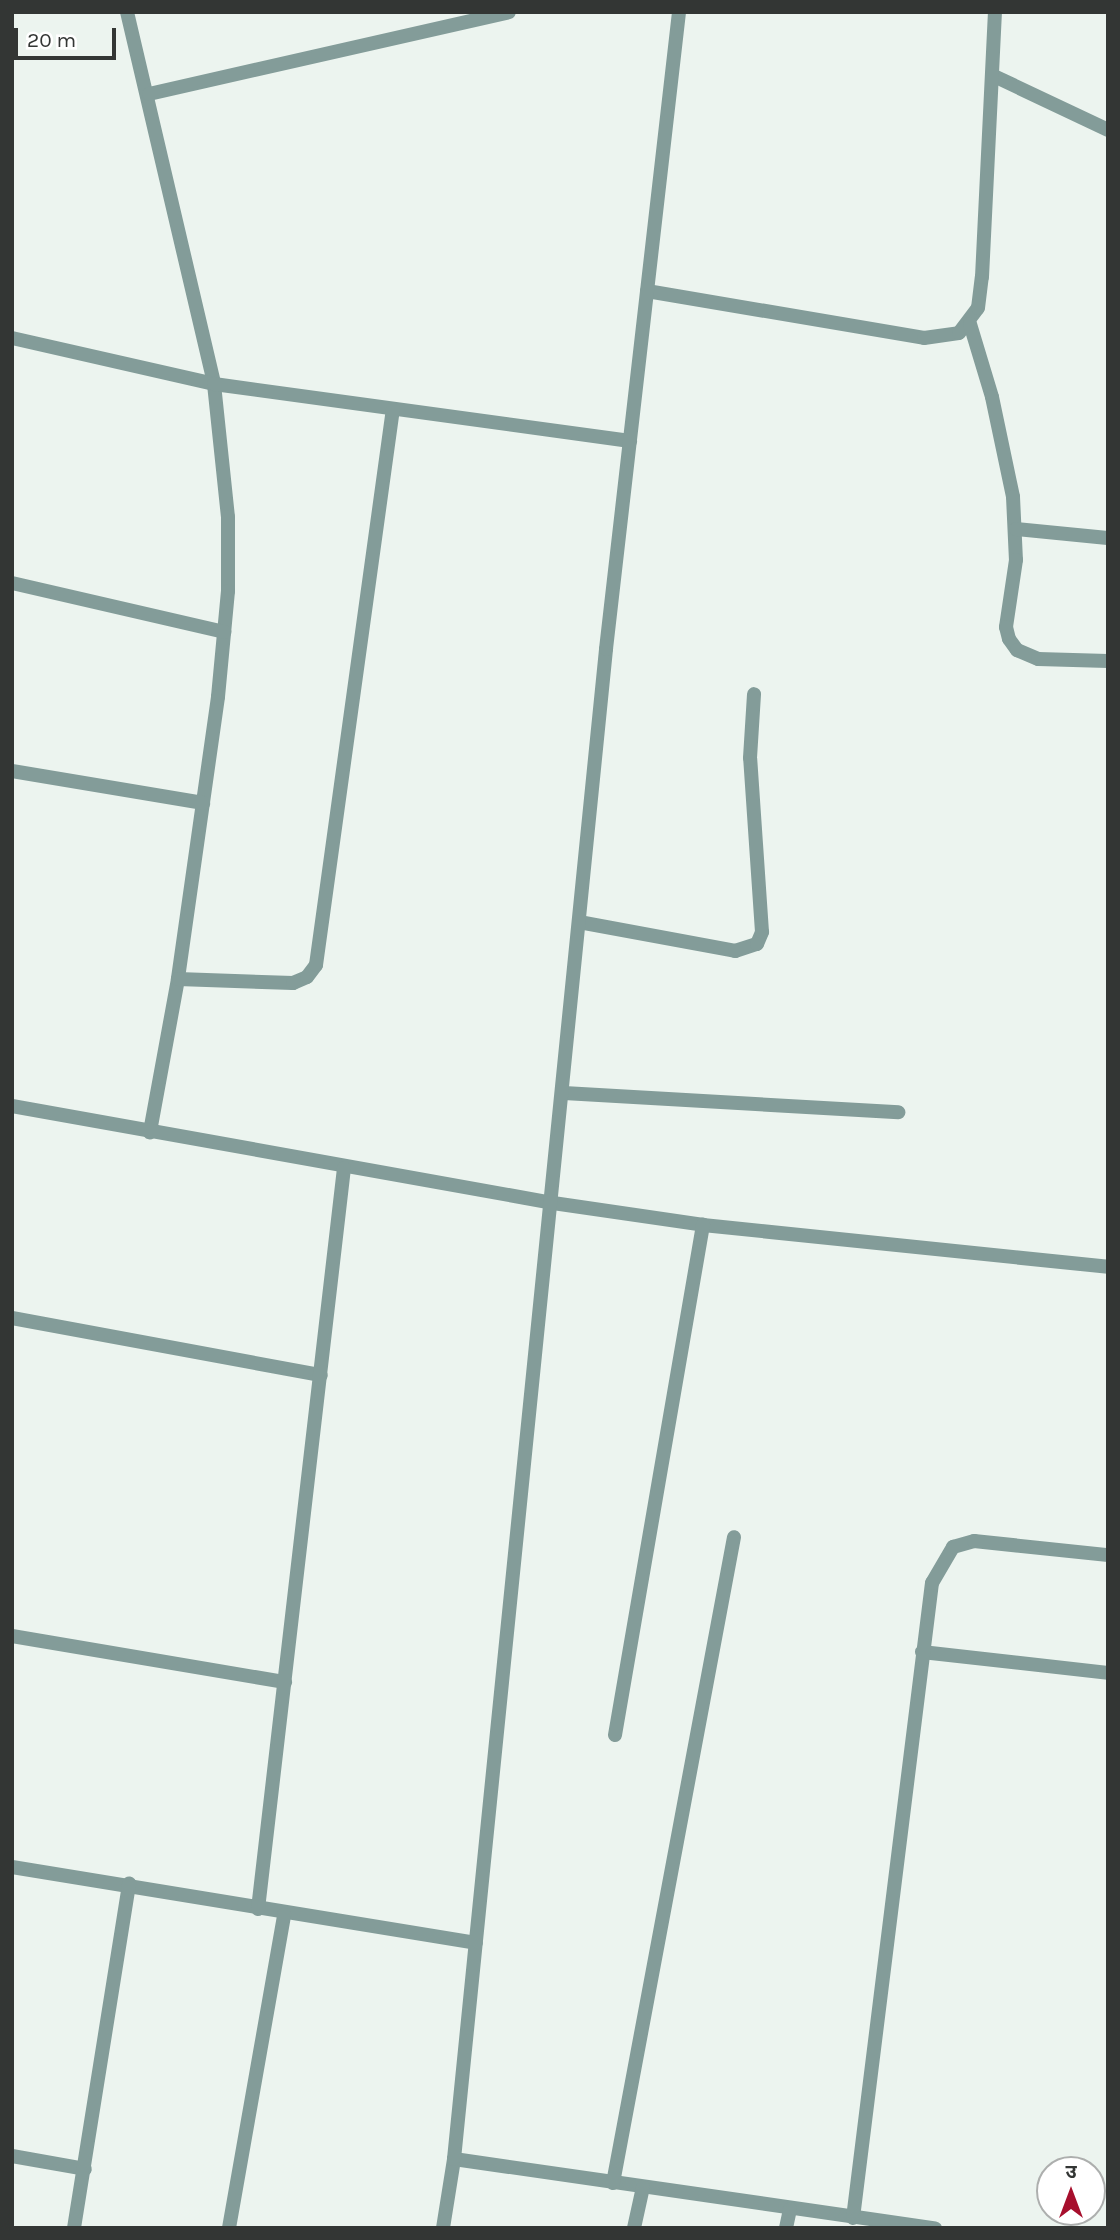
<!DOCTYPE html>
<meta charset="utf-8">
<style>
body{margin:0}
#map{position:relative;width:1120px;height:2240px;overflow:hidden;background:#ecf4ef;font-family:Karla,"Noto Sans Devanagari",sans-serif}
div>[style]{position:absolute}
.minor>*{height:14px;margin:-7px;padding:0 7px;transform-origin:7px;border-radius:7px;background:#839c99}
span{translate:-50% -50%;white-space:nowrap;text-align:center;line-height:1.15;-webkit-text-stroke:5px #fff;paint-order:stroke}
.frame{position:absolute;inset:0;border:14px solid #333634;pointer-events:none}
.north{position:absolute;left:1036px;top:2156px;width:70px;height:70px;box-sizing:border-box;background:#fff;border:2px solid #adafae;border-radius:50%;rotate:0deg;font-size:19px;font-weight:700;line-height:28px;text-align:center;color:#333634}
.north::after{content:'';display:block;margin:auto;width:24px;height:32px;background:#a70f2d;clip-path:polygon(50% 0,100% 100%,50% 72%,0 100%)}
.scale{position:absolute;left:14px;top:28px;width:102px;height:32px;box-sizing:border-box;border:4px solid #333634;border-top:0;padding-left:9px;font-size:21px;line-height:24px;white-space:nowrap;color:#333634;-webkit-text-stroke:5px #fff;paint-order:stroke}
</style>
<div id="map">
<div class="minor">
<i style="left:127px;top:12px;width:382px;rotate:76.8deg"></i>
<i style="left:214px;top:384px;width:134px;rotate:84deg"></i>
<i style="left:228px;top:517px;width:74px;rotate:90deg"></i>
<i style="left:228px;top:591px;width:106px;rotate:95.4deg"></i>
<i style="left:218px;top:697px;width:285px;rotate:98.1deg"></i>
<i style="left:178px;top:979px;width:156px;rotate:100.4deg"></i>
<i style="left:994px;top:76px;width:126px;rotate:25.3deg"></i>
<i style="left:149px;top:94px;width:369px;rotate:-12.8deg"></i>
<i style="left:647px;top:291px;width:281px;rotate:9.6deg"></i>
<i style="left:924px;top:338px;width:35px;rotate:-8deg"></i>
<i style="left:959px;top:333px;width:31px;rotate:-53deg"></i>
<i style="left:978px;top:308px;width:31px;rotate:-83deg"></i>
<i style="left:982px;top:277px;width:265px;rotate:-87.2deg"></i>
<i style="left:970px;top:324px;width:76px;rotate:73.2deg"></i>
<i style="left:992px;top:397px;width:102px;rotate:78.1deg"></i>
<i style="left:1013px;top:497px;width:63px;rotate:87.3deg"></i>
<i style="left:1016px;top:560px;width:68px;rotate:98.5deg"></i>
<i style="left:1006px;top:627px;width:12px;rotate:76deg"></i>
<i style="left:1009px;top:639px;width:14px;rotate:54deg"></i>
<i style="left:1017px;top:650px;width:23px;rotate:23deg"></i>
<i style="left:1038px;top:659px;width:70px;rotate:1.6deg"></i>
<i style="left:12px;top:338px;width:207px;rotate:12.8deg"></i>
<i style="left:214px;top:384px;width:420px;rotate:7.8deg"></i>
<i style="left:1016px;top:529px;width:92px;rotate:5.6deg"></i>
<i style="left:12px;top:583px;width:218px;rotate:13deg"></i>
<i style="left:12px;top:771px;width:194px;rotate:9.5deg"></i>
<i style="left:579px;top:922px;width:159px;rotate:10.5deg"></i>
<i style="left:735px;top:951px;width:23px;rotate:-18deg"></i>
<i style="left:757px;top:944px;width:13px;rotate:-67deg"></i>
<i style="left:762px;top:932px;width:174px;rotate:-93.9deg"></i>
<i style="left:750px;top:758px;width:64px;rotate:-86.4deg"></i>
<i style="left:178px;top:979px;width:115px;rotate:2deg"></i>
<i style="left:293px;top:983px;width:15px;rotate:-23deg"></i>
<i style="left:307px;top:977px;width:15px;rotate:-53deg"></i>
<i style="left:316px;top:965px;width:561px;rotate:-82.12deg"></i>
<i style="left:564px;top:1093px;width:335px;rotate:3.3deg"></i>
<i style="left:12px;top:1106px;width:550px;rotate:10.16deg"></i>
<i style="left:553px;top:1203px;width:152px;rotate:8.3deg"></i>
<i style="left:703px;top:1225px;width:407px;rotate:5.9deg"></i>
<i style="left:12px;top:1318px;width:314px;rotate:10.5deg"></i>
<i style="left:12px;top:1636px;width:277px;rotate:9.6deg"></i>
<i style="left:922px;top:1652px;width:187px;rotate:6.4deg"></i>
<i style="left:615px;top:1735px;width:518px;rotate:-80.21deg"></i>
<i style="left:12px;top:1867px;width:470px;rotate:9.3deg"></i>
<i style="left:258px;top:1909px;width:746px;rotate:-83.38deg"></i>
<i style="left:12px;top:2156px;width:74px;rotate:10.1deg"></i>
<i style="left:454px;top:2159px;width:486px;rotate:8.2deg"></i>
<i style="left:613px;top:2183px;width:657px;rotate:-79.39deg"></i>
<i style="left:853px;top:2218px;width:640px;rotate:-82.91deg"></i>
<i style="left:932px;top:1583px;width:42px;rotate:-59.7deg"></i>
<i style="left:953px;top:1547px;width:22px;rotate:-16deg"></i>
<i style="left:974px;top:1541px;width:135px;rotate:6deg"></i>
<i style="left:74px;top:2228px;width:349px;rotate:-80.9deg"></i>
<i style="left:229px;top:2228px;width:318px;rotate:-80deg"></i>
<i style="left:443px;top:2228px;width:70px;rotate:-80.9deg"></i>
<i style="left:454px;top:2159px;width:1518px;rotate:-84.25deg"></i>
<i style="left:606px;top:649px;width:641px;rotate:-83.46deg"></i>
<i style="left:634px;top:2228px;width:42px;rotate:-77.6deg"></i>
<i style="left:786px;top:2228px;width:19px;rotate:-78deg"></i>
</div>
<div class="frame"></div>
<div class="north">उ</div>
<div class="scale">20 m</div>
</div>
